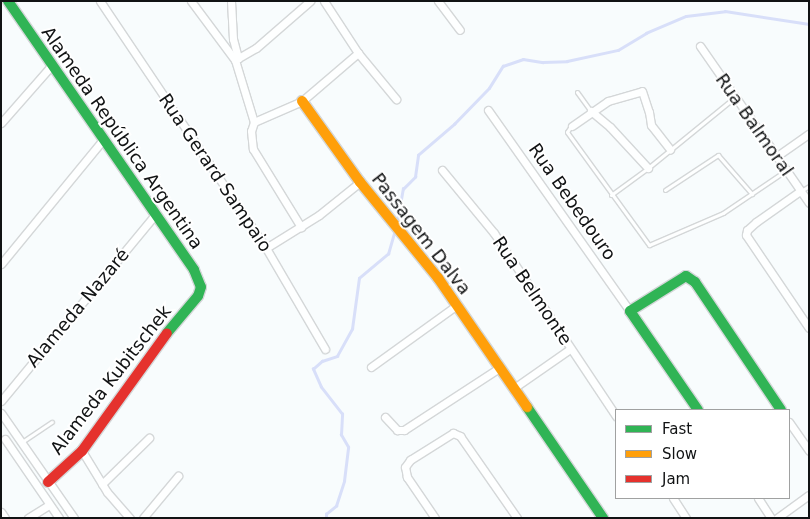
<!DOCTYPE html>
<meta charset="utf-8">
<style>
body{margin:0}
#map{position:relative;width:810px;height:519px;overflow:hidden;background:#f8fcfd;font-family:"DejaVu Sans",sans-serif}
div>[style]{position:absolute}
.stream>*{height:2.5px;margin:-1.25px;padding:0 1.25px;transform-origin:1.25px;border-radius:1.25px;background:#d8dff9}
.roads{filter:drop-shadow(1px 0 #d4d7d8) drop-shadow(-1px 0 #d4d7d8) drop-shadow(0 1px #d4d7d8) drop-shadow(0 -1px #d4d7d8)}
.lane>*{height:3px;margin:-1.5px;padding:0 1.5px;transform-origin:1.5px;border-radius:1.5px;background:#feffff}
.street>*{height:7px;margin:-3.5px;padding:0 3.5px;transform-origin:3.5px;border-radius:3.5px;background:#feffff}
.fast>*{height:10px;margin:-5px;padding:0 5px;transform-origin:5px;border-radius:5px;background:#30b455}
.slow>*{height:10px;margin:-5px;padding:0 5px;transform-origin:5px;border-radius:5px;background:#ff9f0a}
.jam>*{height:10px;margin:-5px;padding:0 5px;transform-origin:5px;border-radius:5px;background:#e5322d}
span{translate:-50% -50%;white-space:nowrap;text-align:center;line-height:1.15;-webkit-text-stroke:4px #fff;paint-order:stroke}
.street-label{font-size:18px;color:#111314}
.frame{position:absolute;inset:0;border:2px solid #111314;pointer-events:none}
.legend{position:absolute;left:615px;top:409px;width:175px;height:90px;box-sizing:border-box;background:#fff;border:1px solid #a0a1a1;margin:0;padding:6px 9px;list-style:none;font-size:15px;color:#111314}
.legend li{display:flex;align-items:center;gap:10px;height:25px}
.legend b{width:25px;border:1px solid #a0a1a1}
</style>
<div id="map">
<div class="stream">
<i style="left:397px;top:222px;width:34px;rotate:-80deg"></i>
<i style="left:403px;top:189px;width:17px;rotate:-45deg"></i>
<i style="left:415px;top:177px;width:22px;rotate:-82deg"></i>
<i style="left:418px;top:155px;width:48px;rotate:-40.7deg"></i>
<i style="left:454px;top:124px;width:50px;rotate:-45.8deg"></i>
<i style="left:489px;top:88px;width:26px;rotate:-58deg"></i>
<i style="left:503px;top:66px;width:21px;rotate:-19deg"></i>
<i style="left:523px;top:59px;width:20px;rotate:9deg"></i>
<i style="left:543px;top:62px;width:24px;rotate:-2deg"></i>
<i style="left:567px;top:61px;width:52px;rotate:-12.2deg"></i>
<i style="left:618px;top:50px;width:33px;rotate:-31deg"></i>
<i style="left:646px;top:33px;width:43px;rotate:-23deg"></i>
<i style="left:686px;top:16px;width:39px;rotate:-7deg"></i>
<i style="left:725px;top:11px;width:85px;rotate:8.8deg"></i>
<i style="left:326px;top:518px;width:4px;rotate:-90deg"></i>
<i style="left:326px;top:514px;width:13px;rotate:-39deg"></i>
<i style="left:336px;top:506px;width:26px;rotate:-72deg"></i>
<i style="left:344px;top:481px;width:34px;rotate:-83deg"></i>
<i style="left:348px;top:447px;width:14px;rotate:-120deg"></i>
<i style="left:341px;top:435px;width:21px;rotate:-87deg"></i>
<i style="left:342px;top:414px;width:34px;rotate:-128deg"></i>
<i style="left:321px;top:387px;width:20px;rotate:-114deg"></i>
<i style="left:313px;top:369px;width:12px;rotate:-42deg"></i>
<i style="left:322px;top:361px;width:16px;rotate:-18deg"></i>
<i style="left:337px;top:356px;width:31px;rotate:-61deg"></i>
<i style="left:352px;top:329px;width:51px;rotate:-82.2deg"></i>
<i style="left:359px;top:278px;width:38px;rotate:-40deg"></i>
<i style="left:388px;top:254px;width:25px;rotate:-74deg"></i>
</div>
<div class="roads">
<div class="lane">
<i style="left:577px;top:92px;width:22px;rotate:54deg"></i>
<i style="left:571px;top:126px;width:7px;rotate:124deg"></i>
<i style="left:567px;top:132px;width:140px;rotate:54deg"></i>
<i style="left:649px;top:245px;width:81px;rotate:-23.4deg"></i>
<i style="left:723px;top:213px;width:75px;rotate:-34.1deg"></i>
<i style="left:665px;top:190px;width:64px;rotate:-33.4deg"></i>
<i style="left:718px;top:155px;width:52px;rotate:48.9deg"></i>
<i style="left:801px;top:191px;width:9px;rotate:-32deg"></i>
<i style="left:611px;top:195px;width:46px;rotate:-36.1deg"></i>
<i style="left:648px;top:168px;width:112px;rotate:-39.2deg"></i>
<i style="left:22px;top:442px;width:36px;rotate:-34deg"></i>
</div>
<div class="street">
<i style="left:100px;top:1px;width:298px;rotate:56.1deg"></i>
<i style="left:266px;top:248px;width:117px;rotate:59.7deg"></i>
<i style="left:191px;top:1px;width:74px;rotate:53.3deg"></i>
<i style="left:235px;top:60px;width:65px;rotate:73deg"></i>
<i style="left:231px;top:1px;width:38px;rotate:87deg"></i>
<i style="left:233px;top:39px;width:20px;rotate:75deg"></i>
<i style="left:324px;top:1px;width:62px;rotate:56.8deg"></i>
<i style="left:358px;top:53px;width:60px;rotate:50.4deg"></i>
<i style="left:438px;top:1px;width:36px;rotate:53deg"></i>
<i style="left:700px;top:46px;width:191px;rotate:55.2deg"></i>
<i style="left:235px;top:60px;width:24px;rotate:-30deg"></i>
<i style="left:256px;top:48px;width:72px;rotate:-41deg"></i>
<i style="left:488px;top:110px;width:246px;rotate:54.8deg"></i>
<i style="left:591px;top:111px;width:25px;rotate:40deg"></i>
<i style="left:610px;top:127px;width:56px;rotate:47.2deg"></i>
<i style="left:254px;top:122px;width:52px;rotate:-23.6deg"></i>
<i style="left:302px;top:101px;width:74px;rotate:-40.6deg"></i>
<i style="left:254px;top:122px;width:9px;rotate:108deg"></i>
<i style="left:251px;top:131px;width:18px;rotate:84deg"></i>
<i style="left:253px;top:149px;width:92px;rotate:58.4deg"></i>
<i style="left:1px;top:123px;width:76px;rotate:-48.7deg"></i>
<i style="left:572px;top:126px;width:44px;rotate:-34.8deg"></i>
<i style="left:608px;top:101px;width:35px;rotate:-16deg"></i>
<i style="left:642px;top:91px;width:22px;rotate:72deg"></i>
<i style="left:649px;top:112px;width:13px;rotate:81deg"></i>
<i style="left:651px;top:125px;width:31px;rotate:52deg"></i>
<i style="left:777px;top:156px;width:39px;rotate:-35deg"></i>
<i style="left:442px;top:170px;width:82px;rotate:50.5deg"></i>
<i style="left:494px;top:233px;width:220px;rotate:56.3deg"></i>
<i style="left:800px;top:191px;width:54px;rotate:144.8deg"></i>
<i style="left:756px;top:222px;width:12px;rotate:138deg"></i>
<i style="left:747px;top:230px;width:5px;rotate:101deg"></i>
<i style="left:746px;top:235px;width:112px;rotate:55.9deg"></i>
<i style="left:266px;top:248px;width:62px;rotate:-31.9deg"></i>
<i style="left:319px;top:215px;width:53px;rotate:-38.8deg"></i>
<i style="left:1px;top:264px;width:161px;rotate:-50.6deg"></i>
<i style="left:371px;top:367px;width:106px;rotate:-35.8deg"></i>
<i style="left:514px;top:388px;width:68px;rotate:-34.9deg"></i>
<i style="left:1px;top:401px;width:241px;rotate:-50.4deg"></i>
<i style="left:1px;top:413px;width:128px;rotate:55.2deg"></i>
<i style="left:385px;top:417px;width:18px;rotate:47deg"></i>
<i style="left:397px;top:430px;width:7px"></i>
<i style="left:404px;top:430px;width:113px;rotate:-33.1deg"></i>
<i style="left:789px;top:422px;width:35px;rotate:55deg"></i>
<i style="left:5px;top:439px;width:96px;rotate:55.6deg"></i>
<i style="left:82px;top:451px;width:48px;rotate:58.6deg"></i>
<i style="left:107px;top:492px;width:35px;rotate:49deg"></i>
<i style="left:102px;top:484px;width:66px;rotate:-44.4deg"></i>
<i style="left:673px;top:498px;width:24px;rotate:57deg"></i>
<i style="left:758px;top:498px;width:24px;rotate:57deg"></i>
<i style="left:1px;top:512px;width:7px;rotate:56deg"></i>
<i style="left:28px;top:518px;width:25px;rotate:-32deg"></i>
<i style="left:143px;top:518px;width:55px;rotate:-50.2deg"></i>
<i style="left:435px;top:518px;width:50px;rotate:-124.3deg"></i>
<i style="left:407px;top:477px;width:10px;rotate:-101deg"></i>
<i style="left:405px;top:467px;width:9px;rotate:-54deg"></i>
<i style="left:410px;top:460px;width:51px;rotate:-32.1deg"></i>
<i style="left:453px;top:433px;width:8px;rotate:23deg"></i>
<i style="left:460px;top:436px;width:100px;rotate:55.2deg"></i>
<i style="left:777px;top:518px;width:39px;rotate:-36deg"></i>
</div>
<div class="fast">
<i style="left:8px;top:1px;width:327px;rotate:55.3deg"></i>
<i style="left:194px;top:270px;width:18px;rotate:68deg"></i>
<i style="left:201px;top:287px;width:9px;rotate:108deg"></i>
<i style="left:198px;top:296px;width:48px;rotate:130deg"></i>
<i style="left:527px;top:407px;width:135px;rotate:55.6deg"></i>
<i style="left:698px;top:410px;width:120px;rotate:-124.5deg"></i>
<i style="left:630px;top:311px;width:66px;rotate:-32deg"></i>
<i style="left:686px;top:276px;width:11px;rotate:34deg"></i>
<i style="left:695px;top:282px;width:154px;rotate:56.1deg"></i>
</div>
<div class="slow">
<i style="left:302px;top:101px;width:100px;rotate:54.4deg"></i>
<i style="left:360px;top:182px;width:124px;rotate:50.9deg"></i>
<i style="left:438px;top:278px;width:157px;rotate:55.4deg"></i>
</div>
<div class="jam">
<i style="left:48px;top:482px;width:46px;rotate:-42.4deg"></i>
<i style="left:82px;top:451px;width:145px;rotate:-54.2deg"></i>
</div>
</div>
<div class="street-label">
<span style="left:754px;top:125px;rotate:55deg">Rua Balmoral</span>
<span style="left:122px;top:138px;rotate:55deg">Alameda República Argentina</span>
<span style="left:215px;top:173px;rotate:56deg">Rua Gerard Sampaio</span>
<span style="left:572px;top:202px;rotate:55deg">Rua Bebedouro</span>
<span style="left:421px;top:234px;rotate:52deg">Passagem Dalva</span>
<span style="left:532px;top:291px;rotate:56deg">Rua Belmonte</span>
<span style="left:78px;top:308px;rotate:-50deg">Alameda Nazaré</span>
<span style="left:111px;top:380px;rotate:-52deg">Alameda Kubitschek</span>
</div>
<div class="frame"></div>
<ul class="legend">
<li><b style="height:6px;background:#30b455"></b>Fast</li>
<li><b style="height:6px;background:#ff9f0a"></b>Slow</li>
<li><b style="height:6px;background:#e5322d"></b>Jam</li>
</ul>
</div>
